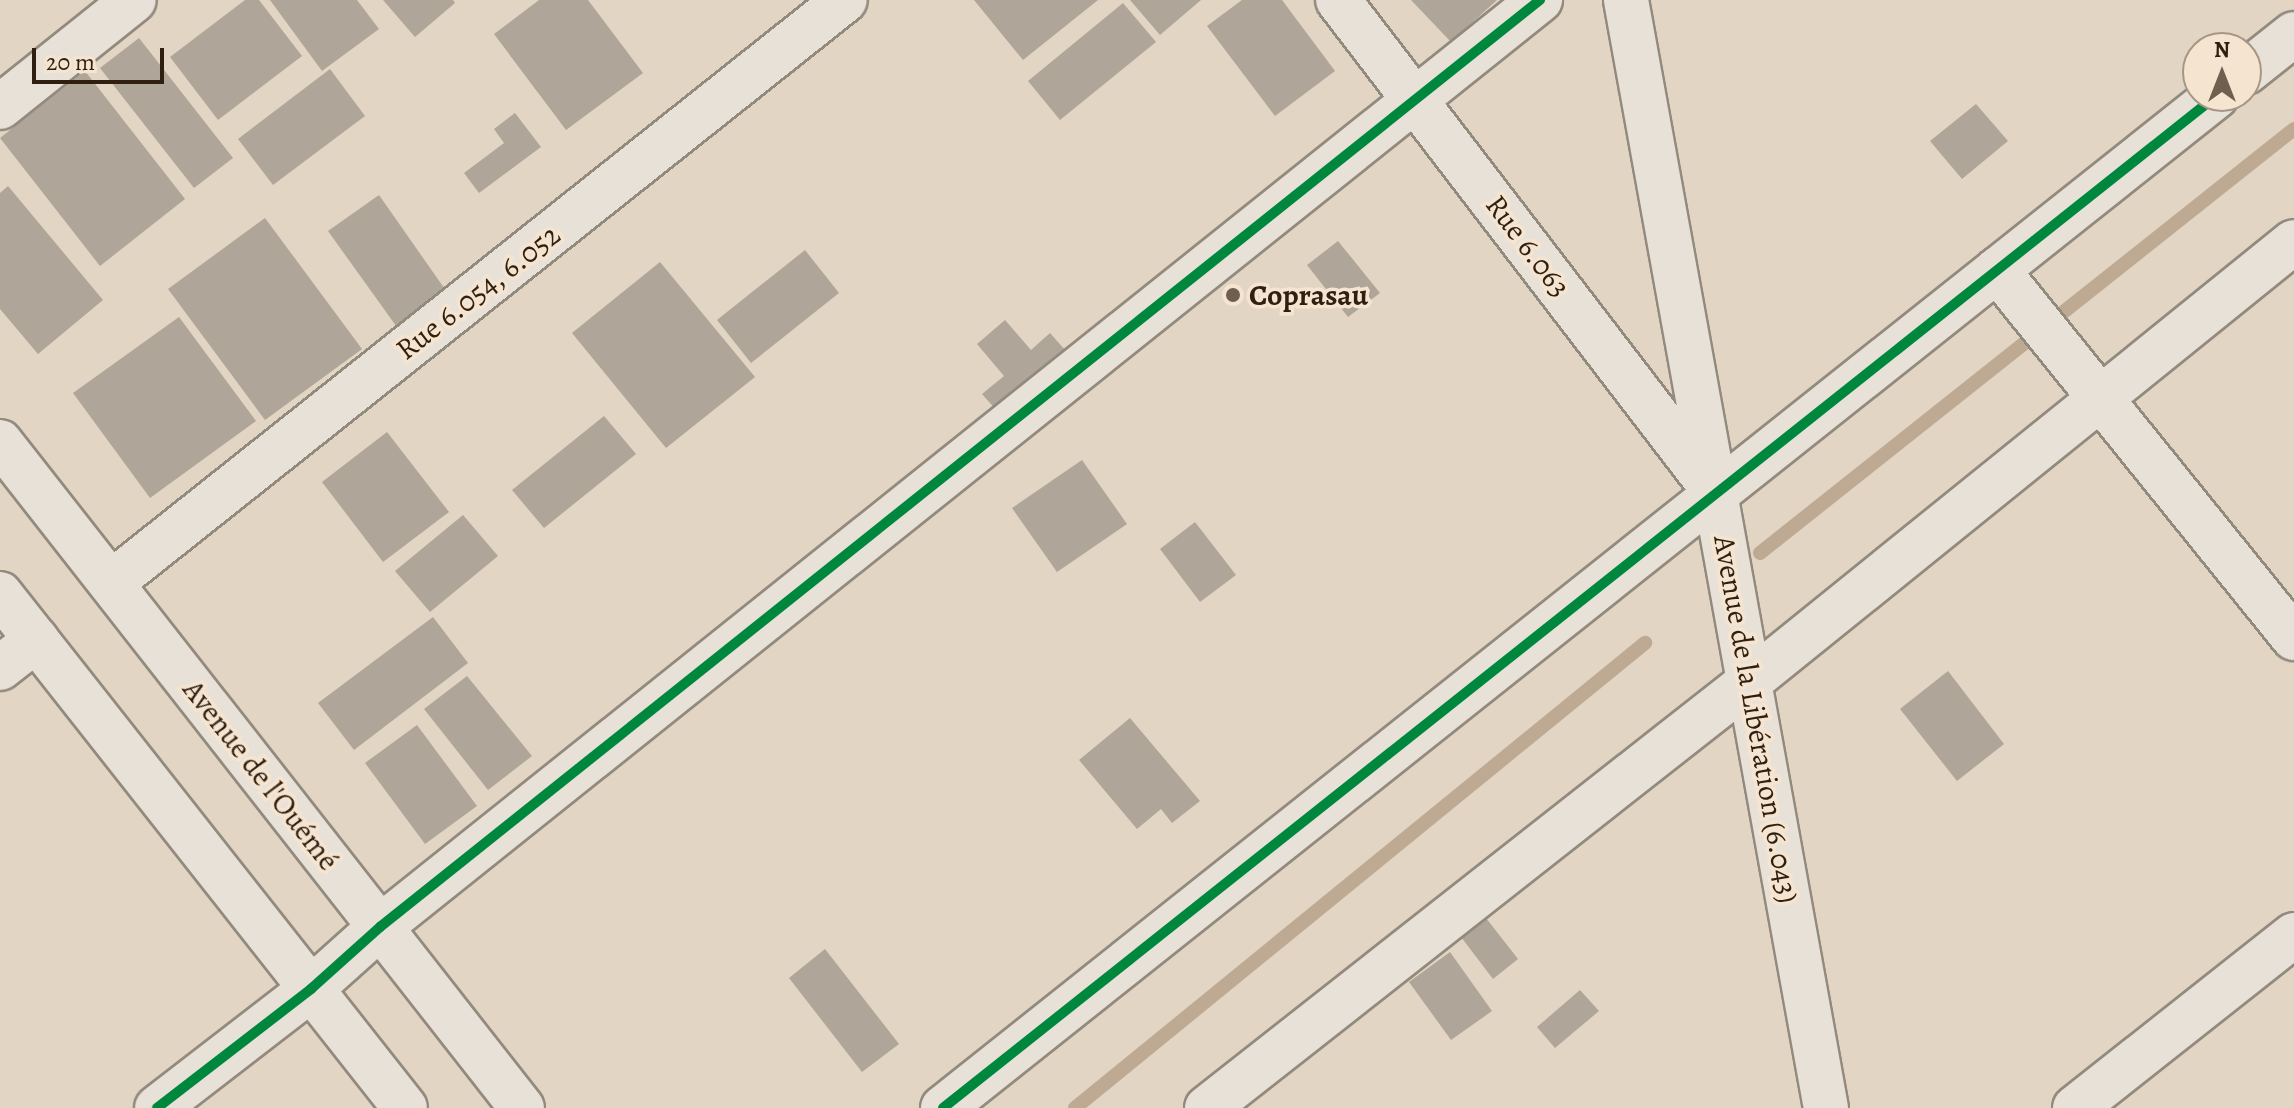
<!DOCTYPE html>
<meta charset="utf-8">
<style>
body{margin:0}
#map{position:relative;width:2294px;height:1108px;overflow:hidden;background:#e2d5c3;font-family:Alegreya,serif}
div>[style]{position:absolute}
.stream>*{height:14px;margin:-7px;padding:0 7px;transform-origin:7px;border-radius:7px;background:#beaa93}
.building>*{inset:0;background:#afa598}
.roads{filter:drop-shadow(2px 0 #938a7e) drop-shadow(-2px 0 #938a7e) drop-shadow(0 2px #938a7e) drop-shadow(0 -2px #938a7e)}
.minor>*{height:44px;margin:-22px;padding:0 22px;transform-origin:22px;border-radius:22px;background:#e8e1d8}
.secondary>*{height:44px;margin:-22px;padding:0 22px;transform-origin:22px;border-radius:22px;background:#e8e1d8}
.cycleway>*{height:10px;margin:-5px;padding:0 5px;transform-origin:5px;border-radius:5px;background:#00873e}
.dots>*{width:22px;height:22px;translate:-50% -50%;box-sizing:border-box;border:4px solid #f5e5d0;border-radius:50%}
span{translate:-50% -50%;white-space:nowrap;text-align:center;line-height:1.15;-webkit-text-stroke:7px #f5e5d0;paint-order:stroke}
.street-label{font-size:30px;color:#2f1f11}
.poi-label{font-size:30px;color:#2f1f11;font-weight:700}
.left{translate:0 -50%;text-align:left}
.north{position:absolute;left:2182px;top:32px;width:80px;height:80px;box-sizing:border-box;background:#f5e5d0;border:2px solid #a69684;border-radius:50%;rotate:0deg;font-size:22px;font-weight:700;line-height:32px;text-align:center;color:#2f1f11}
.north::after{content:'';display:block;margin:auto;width:28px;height:36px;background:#6e5f4f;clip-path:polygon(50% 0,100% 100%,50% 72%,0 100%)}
.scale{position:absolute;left:32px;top:48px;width:132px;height:36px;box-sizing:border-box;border:4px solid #2f1f11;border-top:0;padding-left:10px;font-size:24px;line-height:28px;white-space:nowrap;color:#2f1f11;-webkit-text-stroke:6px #f5e5d0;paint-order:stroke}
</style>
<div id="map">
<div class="stream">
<i style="left:1760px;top:553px;width:682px;rotate:-38.45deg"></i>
<i style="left:1075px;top:1108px;width:736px;rotate:-39.21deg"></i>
</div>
<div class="building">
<i style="clip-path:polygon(245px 0,259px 0,302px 56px,218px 120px,170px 57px)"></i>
<i style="clip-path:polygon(270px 0,357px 0,379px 29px,322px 71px)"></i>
<i style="clip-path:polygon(383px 0,453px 0,455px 3px,415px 37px)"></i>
<i style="clip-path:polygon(539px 0,588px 0,643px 73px,566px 130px,494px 34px)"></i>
<i style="clip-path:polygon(974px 0,1098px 0,1023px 60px)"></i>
<i style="clip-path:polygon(1130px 0,1201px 0,1160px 35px)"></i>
<i style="clip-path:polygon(1242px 0,1282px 0,1335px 71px,1275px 116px,1207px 26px)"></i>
<i style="clip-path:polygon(1411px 0,1497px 0,1451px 42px)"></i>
<i style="clip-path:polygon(1123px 3px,1156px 42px,1060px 120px,1028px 81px)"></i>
<i style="clip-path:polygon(139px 38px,233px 158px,194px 188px,100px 68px)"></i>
<i style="clip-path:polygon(330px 69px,365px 116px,273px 185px,238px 139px)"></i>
<i style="clip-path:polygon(85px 71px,185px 199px,100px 266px,0 138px)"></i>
<i style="clip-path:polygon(1976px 104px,2008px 141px,1962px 179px,1930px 141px)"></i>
<i style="clip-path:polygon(515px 113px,541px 147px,479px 193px,464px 173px,504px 143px,494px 129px)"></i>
<i style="clip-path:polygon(8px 186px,103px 300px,38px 354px,0 309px,0 193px)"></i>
<i style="clip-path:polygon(379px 195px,449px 295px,399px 330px,328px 231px)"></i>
<i style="clip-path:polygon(265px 218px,362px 349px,265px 420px,168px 289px)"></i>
<i style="clip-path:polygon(1338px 241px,1380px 293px,1348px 317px,1307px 265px)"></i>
<i style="clip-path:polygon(805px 250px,839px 293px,751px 363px,717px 320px)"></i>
<i style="clip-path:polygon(660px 262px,755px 377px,666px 448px,572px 333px)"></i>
<i style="clip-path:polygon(179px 317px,256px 421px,150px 498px,73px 393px)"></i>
<i style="clip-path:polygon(1005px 320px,1031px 350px,1050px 333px,1074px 360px,1005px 420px,982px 394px,1004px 376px,977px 344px)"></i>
<i style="clip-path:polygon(604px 416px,636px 454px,544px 528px,512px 490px)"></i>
<i style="clip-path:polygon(387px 432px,449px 512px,383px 562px,322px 482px)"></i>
<i style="clip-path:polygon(1082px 460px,1127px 524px,1057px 572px,1012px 508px)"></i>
<i style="clip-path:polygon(463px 515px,498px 556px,430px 612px,395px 571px)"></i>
<i style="clip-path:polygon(1195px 522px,1236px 575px,1200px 602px,1160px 549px)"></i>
<i style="clip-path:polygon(433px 617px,468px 663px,354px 750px,318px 703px)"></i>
<i style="clip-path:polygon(1948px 671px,2004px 744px,1957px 781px,1900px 709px)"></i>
<i style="clip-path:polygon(467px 676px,532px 756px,488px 790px,424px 709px)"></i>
<i style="clip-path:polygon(1130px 718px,1200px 801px,1172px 823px,1161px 809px,1137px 829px,1079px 760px)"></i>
<i style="clip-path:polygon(417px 725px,477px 806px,425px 844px,365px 763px)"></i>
<i style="clip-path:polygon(1486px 918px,1518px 959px,1493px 979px,1461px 937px)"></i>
<i style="clip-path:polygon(825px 949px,899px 1044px,862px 1072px,789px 978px)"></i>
<i style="clip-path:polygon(1450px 952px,1492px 1011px,1451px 1040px,1409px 982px)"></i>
<i style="clip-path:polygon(1580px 990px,1599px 1011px,1555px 1048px,1537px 1027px)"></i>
</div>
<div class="roads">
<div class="minor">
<i style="left:1338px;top:0;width:621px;rotate:52.52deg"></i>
<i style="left:2246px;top:72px;width:61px;rotate:-38.4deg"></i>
<i style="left:0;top:107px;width:171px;rotate:-38.6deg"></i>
<i style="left:1997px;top:270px;width:473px;rotate:51.1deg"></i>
<i style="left:111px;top:583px;width:937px;rotate:-38.46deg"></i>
<i style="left:0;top:668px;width:46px;rotate:-37.9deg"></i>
<i style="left:157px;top:1108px;width:195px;rotate:-37.7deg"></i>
<i style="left:311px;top:989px;width:93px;rotate:-41.9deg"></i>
<i style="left:380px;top:927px;width:1485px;rotate:-38.63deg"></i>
<i style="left:943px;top:1108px;width:1626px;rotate:-38.48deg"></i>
<i style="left:1207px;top:1108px;width:689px;rotate:-38.17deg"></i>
<i style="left:1749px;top:682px;width:700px;rotate:-38.92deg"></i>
<i style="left:2075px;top:1108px;width:279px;rotate:-38.3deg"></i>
</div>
<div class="secondary">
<i style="left:1626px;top:0;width:1126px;rotate:79.77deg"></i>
<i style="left:0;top:442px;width:846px;rotate:51.91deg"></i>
<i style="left:0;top:594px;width:654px;rotate:51.76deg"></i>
</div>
</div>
<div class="cycleway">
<i style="left:157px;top:1108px;width:195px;rotate:-37.7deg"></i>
<i style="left:311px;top:989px;width:93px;rotate:-41.9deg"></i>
<i style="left:380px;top:927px;width:1485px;rotate:-38.63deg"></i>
<i style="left:943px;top:1108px;width:1626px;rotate:-38.48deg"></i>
</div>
<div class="dots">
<i style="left:1233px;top:295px;background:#6e5f4f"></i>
</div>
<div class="street-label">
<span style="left:1528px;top:246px;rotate:53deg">Rue 6.063</span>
<span style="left:478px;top:292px;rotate:-38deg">Rue 6.054, 6.052</span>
<span style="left:1756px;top:719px;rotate:80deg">Avenue de la Libération (6.043)</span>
<span style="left:261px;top:775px;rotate:52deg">Avenue de l'Ouémé</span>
</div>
<div class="poi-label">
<span class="left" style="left:1249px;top:295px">Coprasau</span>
</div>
<div class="north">N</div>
<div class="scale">20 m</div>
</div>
